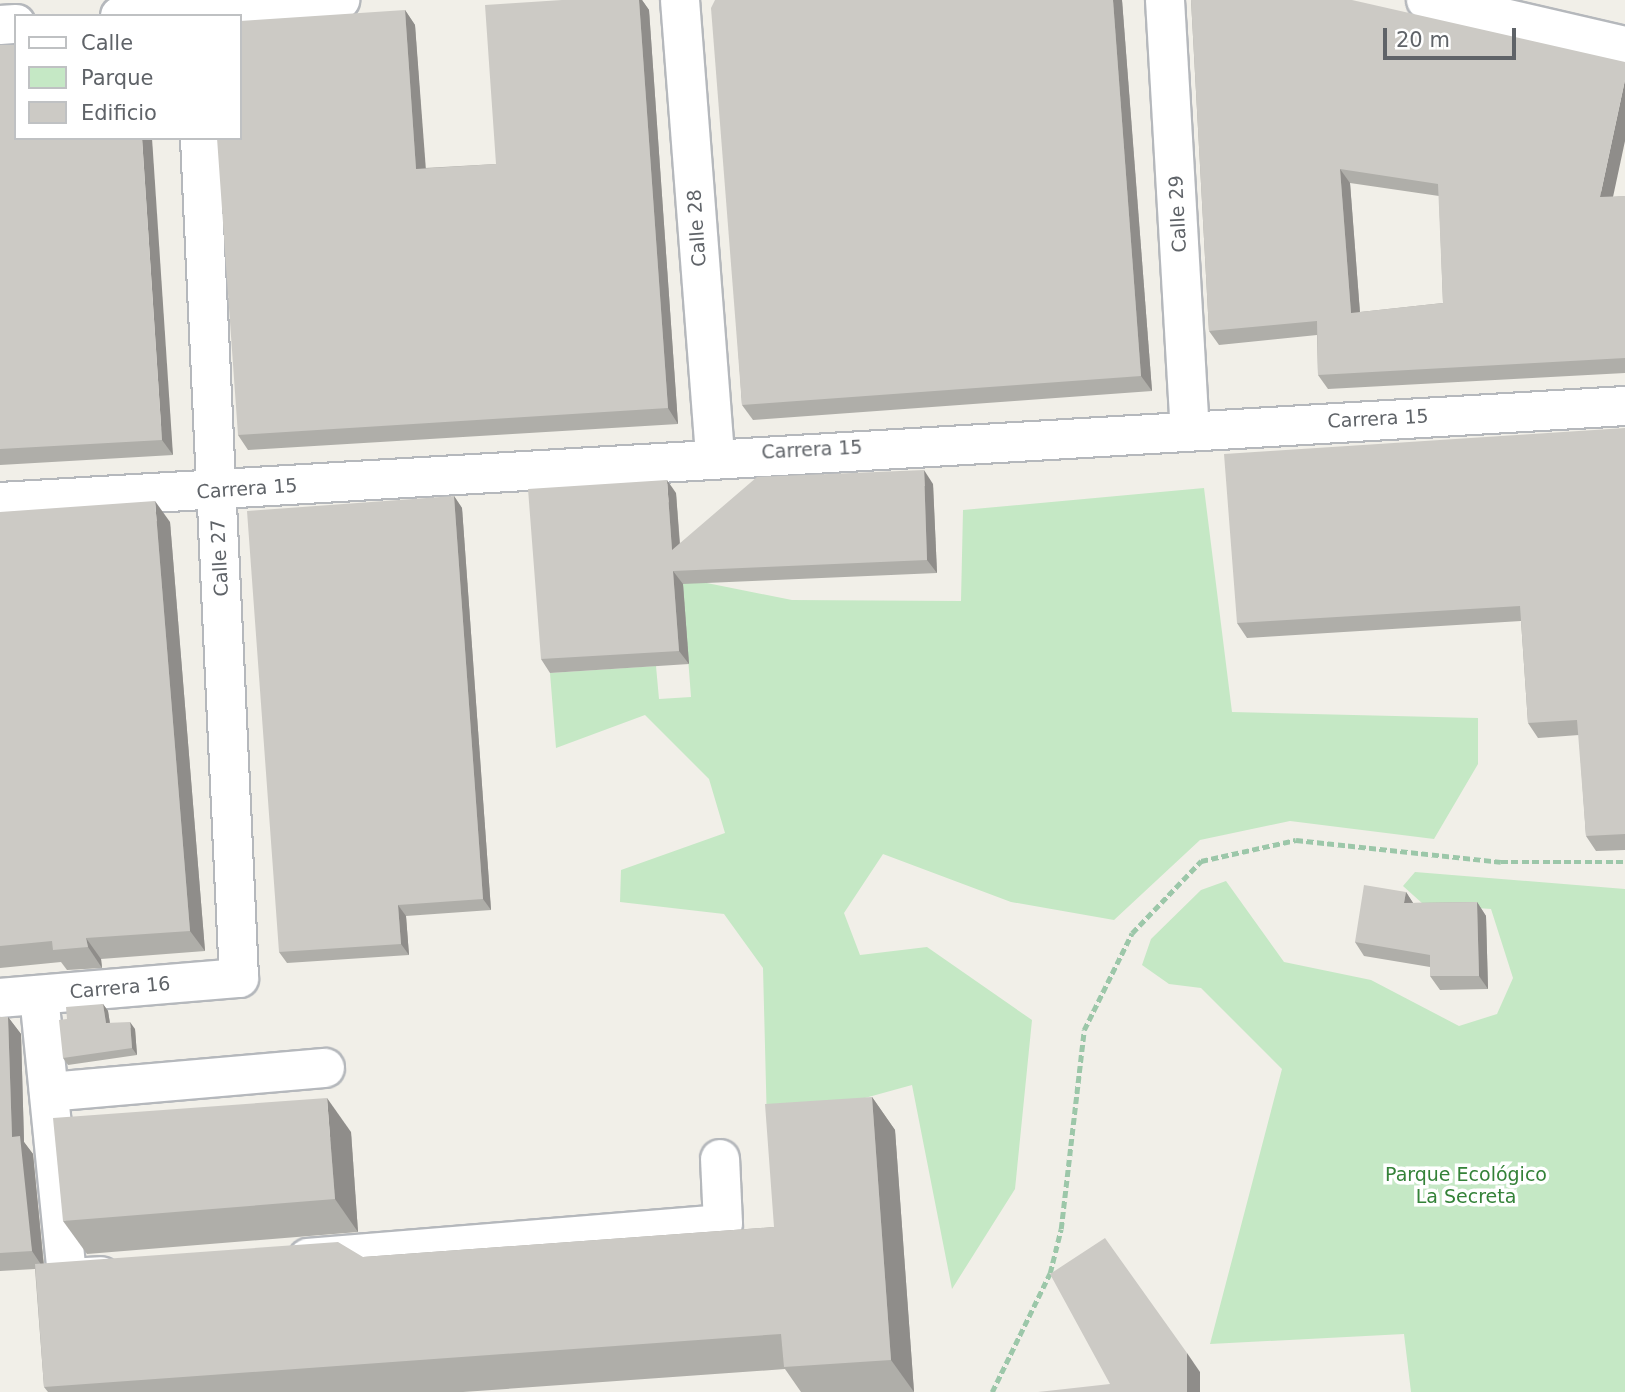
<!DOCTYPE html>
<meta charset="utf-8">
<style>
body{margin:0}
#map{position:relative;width:1625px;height:1392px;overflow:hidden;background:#f1efe8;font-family:"DejaVu Sans",sans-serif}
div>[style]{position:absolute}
.green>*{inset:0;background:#c5e8c5}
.path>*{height:4.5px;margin-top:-2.25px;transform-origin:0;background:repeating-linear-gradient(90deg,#9cc7a9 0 7px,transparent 0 10.5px)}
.roads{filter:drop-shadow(2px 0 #b5b8bc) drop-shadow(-2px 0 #b5b8bc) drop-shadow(0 2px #b5b8bc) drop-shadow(0 -2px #b5b8bc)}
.minor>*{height:38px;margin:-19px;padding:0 19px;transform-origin:19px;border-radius:19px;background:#fff}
.wall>*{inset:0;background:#afaea9}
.shaded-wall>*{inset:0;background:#8f8d8a}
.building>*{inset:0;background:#cccac5}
span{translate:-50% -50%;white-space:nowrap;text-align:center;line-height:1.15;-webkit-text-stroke:7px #fff;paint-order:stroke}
.street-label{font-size:19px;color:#5f6368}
.park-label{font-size:19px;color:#348238}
.legend{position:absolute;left:14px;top:14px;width:228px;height:126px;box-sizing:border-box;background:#fff;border:2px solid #bfc1c3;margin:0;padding:9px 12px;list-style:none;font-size:21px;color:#5f6368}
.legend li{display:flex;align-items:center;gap:14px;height:35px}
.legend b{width:35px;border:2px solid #bfc1c3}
.scale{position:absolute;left:1383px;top:28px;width:133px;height:32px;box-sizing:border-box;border:4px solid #5f6368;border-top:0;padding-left:9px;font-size:21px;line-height:24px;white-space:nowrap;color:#5f6368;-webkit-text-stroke:5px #fff;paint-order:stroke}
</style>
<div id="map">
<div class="green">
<i style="clip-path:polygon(1204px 488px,1232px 712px,1478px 718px,1478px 764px,1434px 839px,1290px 821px,1200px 840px,1114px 920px,1011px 902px,883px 854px,844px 913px,860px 955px,927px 947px,1032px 1020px,1015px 1189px,952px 1289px,912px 1085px,767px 1125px,763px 968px,724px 914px,620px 902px,621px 870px,725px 833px,709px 779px,645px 715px,556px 748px,550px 673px,656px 666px,659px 699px,691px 697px,682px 578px,792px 600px,961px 601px,963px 510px)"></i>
<i style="clip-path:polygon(1415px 872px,1625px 889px,1625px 1392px,1411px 1392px,1404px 1334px,1210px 1344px,1282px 1069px,1201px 988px,1169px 984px,1142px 965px,1151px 939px,1201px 890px,1226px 881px,1284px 962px,1371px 980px,1459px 1026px,1497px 1014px,1513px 978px,1491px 909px,1423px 904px,1403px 886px)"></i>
</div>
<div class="path">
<i style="left:992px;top:1392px;width:132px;rotate:-64deg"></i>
<i style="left:1050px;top:1273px;width:45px;rotate:-76deg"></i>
<i style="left:1061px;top:1229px;width:200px;rotate:-83.4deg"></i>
<i style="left:1084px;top:1030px;width:108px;rotate:-63.7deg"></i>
<i style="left:1132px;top:933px;width:100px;rotate:-46.2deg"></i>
<i style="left:1201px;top:861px;width:97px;rotate:-12.5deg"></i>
<i style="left:1296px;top:840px;width:206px;rotate:6.1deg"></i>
<i style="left:1501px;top:862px;width:124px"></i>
</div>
<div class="roads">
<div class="minor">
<i style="left:680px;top:0;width:457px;rotate:85.6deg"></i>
<i style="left:1165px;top:0;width:430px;rotate:86.7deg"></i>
<i style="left:1426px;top:0;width:204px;rotate:13deg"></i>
<i style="left:120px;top:16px;width:221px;rotate:-4.2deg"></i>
<i style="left:0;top:25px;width:16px;rotate:-4deg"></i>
<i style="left:0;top:502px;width:1628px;rotate:-3.38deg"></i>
<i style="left:39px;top:995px;width:284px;rotate:84.3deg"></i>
<i style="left:67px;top:1278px;width:34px;rotate:-3deg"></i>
<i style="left:0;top:998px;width:240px;rotate:-4.8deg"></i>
<i style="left:239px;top:978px;width:841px;rotate:-92.66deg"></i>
<i style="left:49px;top:1092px;width:277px;rotate:-5deg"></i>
<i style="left:308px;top:1258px;width:416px;rotate:-4.7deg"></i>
<i style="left:723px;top:1224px;width:65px;rotate:-92.6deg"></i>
</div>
</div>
<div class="wall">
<i style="clip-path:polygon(562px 0,642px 0,649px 10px,678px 424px,248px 450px,238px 435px,405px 10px,415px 25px,425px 168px,496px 164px)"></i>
<i style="clip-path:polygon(715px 0,1122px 0,1152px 391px,753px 420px,742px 405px)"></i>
<i style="clip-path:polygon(evenodd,1191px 0,1613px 197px,1625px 196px,1625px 373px,1328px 389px,1318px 375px,1317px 335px,1219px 345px,1209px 331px,1191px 0,1350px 183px,1439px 196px,1443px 303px,1360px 312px,1350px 183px)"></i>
<i style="clip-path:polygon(0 45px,173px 455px,0 465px)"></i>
<i style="clip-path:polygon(1625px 428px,1625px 850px,1596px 851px,1586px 836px,1579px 735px,1538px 738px,1528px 723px,1521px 621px,1247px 638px,1237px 623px)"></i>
<i style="clip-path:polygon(933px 484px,937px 573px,683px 584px,689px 664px,550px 673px,541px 659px,676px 493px,680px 543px)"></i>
<i style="clip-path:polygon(454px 496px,462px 508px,491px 910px,406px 916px,409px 955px,287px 963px,279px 952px)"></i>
<i style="clip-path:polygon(0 512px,170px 522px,205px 951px,101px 959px,102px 968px,67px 970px,61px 962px,0 968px)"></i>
<i style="clip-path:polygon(1406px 892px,1413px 903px,1477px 902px,1486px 916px,1488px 989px,1440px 990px,1430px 976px,1430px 967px,1364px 956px,1355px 942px)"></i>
<i style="clip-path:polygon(103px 1004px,108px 1011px,110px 1023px,135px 1029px,137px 1055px,68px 1065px,63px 1058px,67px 1019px)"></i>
<i style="clip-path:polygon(0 1017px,8px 1017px,21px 1034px,24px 1142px,33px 1154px,44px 1264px,363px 1257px,774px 1227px,872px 1097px,895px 1130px,914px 1392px,801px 1392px,785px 1369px,463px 1392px,48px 1392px,44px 1387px,35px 1269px,0 1271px)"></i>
<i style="clip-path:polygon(351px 1132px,358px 1232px,87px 1254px,63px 1221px)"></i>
</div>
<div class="shaded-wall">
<i style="clip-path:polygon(639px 0,642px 0,649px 10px,678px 424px,668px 408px)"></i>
<i style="clip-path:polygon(1113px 0,1122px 0,1152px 391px,1141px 376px)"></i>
<i style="clip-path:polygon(405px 10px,415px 25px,427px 184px,416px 169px)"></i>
<i style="clip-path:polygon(1625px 80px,1625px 141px,1610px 211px,1600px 197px)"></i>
<i style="clip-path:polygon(142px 138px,152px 138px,173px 455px,162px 440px)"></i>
<i style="clip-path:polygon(1340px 169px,1350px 183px,1361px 327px,1351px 313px)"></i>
<i style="clip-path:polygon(924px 470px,933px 484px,937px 573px,927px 560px)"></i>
<i style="clip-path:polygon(667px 480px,676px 493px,681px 563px,672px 550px)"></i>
<i style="clip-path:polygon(454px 496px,462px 508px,491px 910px,483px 899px)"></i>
<i style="clip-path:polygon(155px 501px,170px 522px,205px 951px,190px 931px)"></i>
<i style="clip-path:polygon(673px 571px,683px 584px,689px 664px,679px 651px)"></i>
<i style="clip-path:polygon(1406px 892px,1415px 906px,1404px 903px)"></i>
<i style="clip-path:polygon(1477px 902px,1486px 916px,1488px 989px,1479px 976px)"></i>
<i style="clip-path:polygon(398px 905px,406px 916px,409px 955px,401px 944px)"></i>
<i style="clip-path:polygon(86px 938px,101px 959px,102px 968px,88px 947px)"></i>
<i style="clip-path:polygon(103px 1004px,108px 1011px,111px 1031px,106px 1023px)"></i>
<i style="clip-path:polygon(8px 1017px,21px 1034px,24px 1142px,33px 1154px,44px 1269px,32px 1251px,12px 1137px)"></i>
<i style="clip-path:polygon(130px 1022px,135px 1029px,137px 1055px,132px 1048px)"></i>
<i style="clip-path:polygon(872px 1097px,895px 1130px,914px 1392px,891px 1360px)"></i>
<i style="clip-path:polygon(327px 1098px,351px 1132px,358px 1232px,335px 1199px)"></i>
<i style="clip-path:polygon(1187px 1353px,1200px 1372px,1200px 1392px,1187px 1392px)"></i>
</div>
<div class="building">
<i style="clip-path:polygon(562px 0,639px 0,668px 408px,238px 435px,217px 138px,240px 138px,240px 21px,405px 10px,416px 169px,496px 164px,485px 5px)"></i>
<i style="clip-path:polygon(715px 0,1113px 0,1141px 376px,742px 405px,711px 8px)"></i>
<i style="clip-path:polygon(evenodd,1191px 0,1352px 0,1625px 62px,1625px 80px,1600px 197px,1625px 196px,1625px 358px,1318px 375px,1317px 321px,1209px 331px,1191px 0,1340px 169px,1438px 184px,1443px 303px,1351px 313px,1340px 169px)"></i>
<i style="clip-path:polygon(0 45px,16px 45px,16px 138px,142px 138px,162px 440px,0 449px)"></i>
<i style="clip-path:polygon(1625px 428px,1625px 834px,1586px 836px,1577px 720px,1528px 723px,1520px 606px,1237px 623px,1224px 454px)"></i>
<i style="clip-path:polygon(924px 470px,927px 560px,673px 571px,679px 651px,541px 659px,528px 489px,667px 480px,672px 550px,757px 477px)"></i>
<i style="clip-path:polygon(454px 496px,483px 899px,398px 905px,401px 944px,279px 952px,247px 511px)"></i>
<i style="clip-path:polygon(155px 501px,190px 931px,86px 938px,88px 947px,53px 950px,52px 941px,0 946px,0 512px)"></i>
<i style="clip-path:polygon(1364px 885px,1406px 892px,1404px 903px,1477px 902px,1479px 976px,1430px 976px,1430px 955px,1355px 942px)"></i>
<i style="clip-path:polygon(103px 1004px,106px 1023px,130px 1022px,132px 1048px,63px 1058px,59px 1020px,67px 1019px,66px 1007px)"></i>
<i style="clip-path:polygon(0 1017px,8px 1017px,12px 1137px,20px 1136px,32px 1251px,0 1253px)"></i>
<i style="clip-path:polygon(872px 1097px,891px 1360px,784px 1367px,781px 1334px,44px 1387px,35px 1264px,338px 1242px,363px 1257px,774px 1227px,765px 1104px)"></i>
<i style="clip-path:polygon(327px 1098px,335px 1199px,63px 1221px,53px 1118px)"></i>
<i style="clip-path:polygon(1105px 1238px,1187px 1353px,1187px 1392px,1038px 1392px,1110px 1384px,1050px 1274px)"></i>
</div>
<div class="street-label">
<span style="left:1178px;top:214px;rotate:-93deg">Calle 29</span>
<span style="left:697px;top:228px;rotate:-94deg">Calle 28</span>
<span style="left:1378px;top:419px;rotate:-3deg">Carrera 15</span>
<span style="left:812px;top:450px;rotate:-3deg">Carrera 15</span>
<span style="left:247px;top:489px;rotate:-4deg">Carrera 15</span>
<span style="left:220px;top:558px;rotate:-93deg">Calle 27</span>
<span style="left:120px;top:988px;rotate:-5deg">Carrera 16</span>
</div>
<div class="park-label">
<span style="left:1466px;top:1186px">Parque Ecológico<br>La Secreta</span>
</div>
<ul class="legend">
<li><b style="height:9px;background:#fff"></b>Calle</li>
<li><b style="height:19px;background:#c5e8c5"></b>Parque</li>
<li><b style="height:19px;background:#cccac5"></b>Edificio</li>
</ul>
<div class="scale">20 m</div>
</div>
